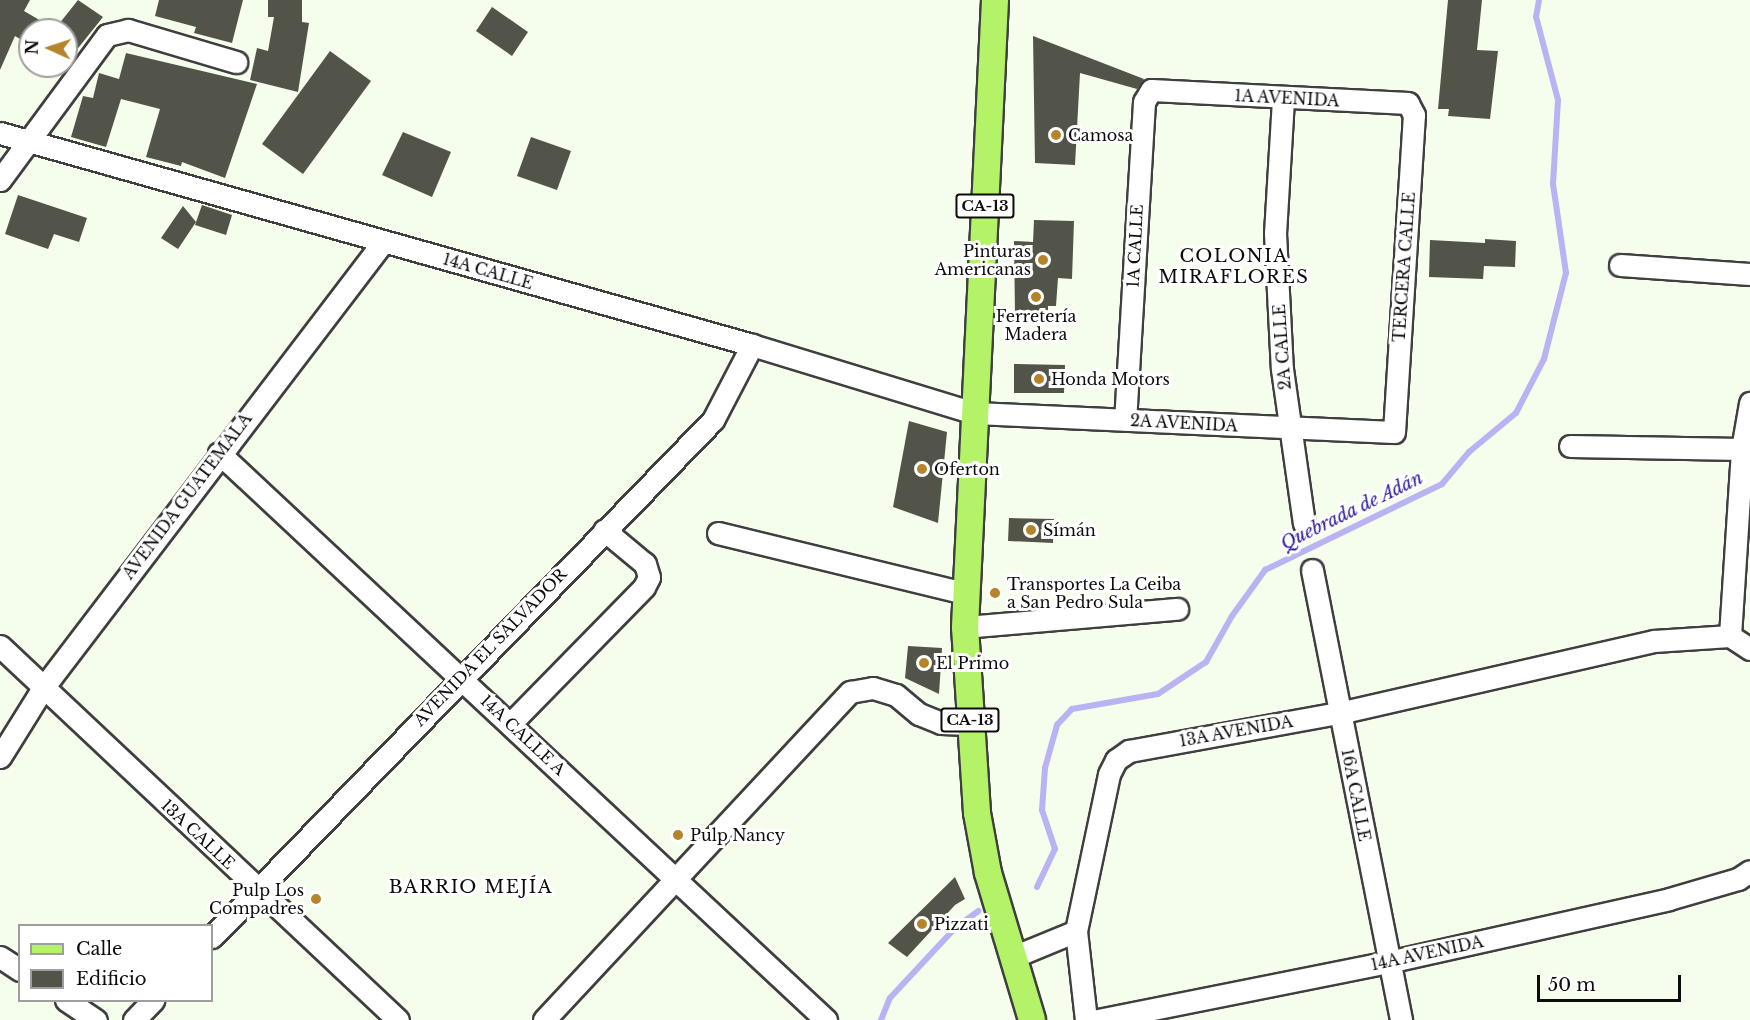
<!DOCTYPE html>
<meta charset="utf-8">
<style>
body{margin:0}
#map{position:relative;width:1750px;height:1020px;overflow:hidden;background:#f5feec;font-family:"Libre Baskerville",serif}
div>[style]{position:absolute}
.stream>*{height:6px;margin:-3px;padding:0 3px;transform-origin:3px;border-radius:3px;background:#b8b3f3}
.building>*{inset:0;background:#535449}
.roads{filter:drop-shadow(2px 0 #3f3f3f) drop-shadow(-2px 0 #3f3f3f) drop-shadow(0 2px #3f3f3f) drop-shadow(0 -2px #3f3f3f)}
.minor>*{height:21px;margin:-10.5px;padding:0 10.5px;transform-origin:10.5px;border-radius:10.5px;background:#fff}
.major>*{height:26px;margin:-13px;padding:0 13px;transform-origin:13px;border-radius:13px;background:#b4f368}
.dots>*{width:16px;height:16px;translate:-50% -50%;box-sizing:border-box;border:3px solid #fff;border-radius:50%}
span{translate:-50% -50%;white-space:nowrap;text-align:center;line-height:1.15;-webkit-text-stroke:6px #fff;paint-order:stroke}
.shield-label span{padding:2px 4px;background:#fff;border:2px solid;border-radius:4px;-webkit-text-stroke-width:0}
.shield-label{font-size:15px;color:#0c0c0c;font-weight:700}
.street-label{font-size:16px;color:#0c0c0c}
.poi-label{font-size:16px;color:#0c0c0c}
.left{translate:0 -50%;text-align:left}
.right{translate:-100% -50%;text-align:right}
.neighbourhood-label{font-size:18px;color:#0c0c0c;letter-spacing:1.5px}
.water-label{font-size:18px;color:#2c1b98;font-style:italic}
.legend{position:absolute;left:18px;top:924px;width:195px;height:78px;box-sizing:border-box;background:#fff;border:2px solid #9e9e9e;margin:0;padding:8px 10px;list-style:none;font-size:18px;color:#0c0c0c}
.legend li{display:flex;align-items:center;gap:12px;height:30px}
.legend b{width:30px;border:2px solid #9e9e9e}
.north{position:absolute;left:18px;top:18px;width:60px;height:60px;box-sizing:border-box;background:#fff;border:2px solid #9e9e9e;border-radius:50%;rotate:273deg;font-size:16px;font-weight:700;line-height:24px;text-align:center;color:#0c0c0c}
.north::after{content:'';display:block;margin:auto;width:21px;height:27px;background:#b6852b;clip-path:polygon(50% 0,100% 100%,50% 72%,0 100%)}
.scale{position:absolute;left:1537px;top:975px;width:144px;height:27px;box-sizing:border-box;border:3px solid #0c0c0c;border-top:0;padding-left:8px;font-size:18px;line-height:21px;white-space:nowrap;color:#0c0c0c;-webkit-text-stroke:4px #fff;paint-order:stroke}
</style>
<div id="map">
<div class="stream">
<i style="left:1037px;top:887px;width:42px;rotate:-64.7deg"></i>
<i style="left:1055px;top:849px;width:41px;rotate:-108.4deg"></i>
<i style="left:1042px;top:810px;width:42px;rotate:-85.9deg"></i>
<i style="left:1045px;top:768px;width:45px;rotate:-74.4deg"></i>
<i style="left:1057px;top:725px;width:22px;rotate:-47deg"></i>
<i style="left:1072px;top:709px;width:87px;rotate:-9.9deg"></i>
<i style="left:1158px;top:694px;width:58px;rotate:-33.7deg"></i>
<i style="left:1206px;top:662px;width:53px;rotate:-60.5deg"></i>
<i style="left:1232px;top:616px;width:57px;rotate:-54.3deg"></i>
<i style="left:1265px;top:570px;width:197px;rotate:-25.9deg"></i>
<i style="left:1442px;top:484px;width:42px;rotate:-49.8deg"></i>
<i style="left:1469px;top:452px;width:61px;rotate:-39.7deg"></i>
<i style="left:1516px;top:413px;width:61px;rotate:-62.6deg"></i>
<i style="left:1544px;top:359px;width:89px;rotate:-75.7deg"></i>
<i style="left:1566px;top:273px;width:90px;rotate:-98.3deg"></i>
<i style="left:1553px;top:184px;width:84px;rotate:-86.6deg"></i>
<i style="left:1558px;top:100px;width:86px;rotate:-104.8deg"></i>
<i style="left:1536px;top:17px;width:17px;rotate:-80deg"></i>
<i style="left:881px;top:1020px;width:24px;rotate:-68deg"></i>
<i style="left:890px;top:998px;width:96px;rotate:-47.1deg"></i>
<i style="left:955px;top:928px;width:29px;rotate:-36deg"></i>
</div>
<div class="building">
<i style="clip-path:polygon(0 0,30px 0,24px 11px,55px 29px,78px 0,103px 17px,75px 52px,66px 45px,66px 30px,30px 30px,30px 45px,15px 36px,0 70px)"></i>
<i style="clip-path:polygon(159px 0,243px 0,232px 43px,194px 33px,196px 27px,155px 16px)"></i>
<i style="clip-path:polygon(268px 0,302px 0,302px 22px,309px 23px,298px 92px,250px 80px,257px 48px,268px 51px,274px 17px,268px 17px)"></i>
<i style="clip-path:polygon(1448px 0,1482px 0,1477px 50px,1498px 51px,1490px 119px,1448px 116px,1449px 109px,1438px 109px)"></i>
<i style="clip-path:polygon(492px 7px,528px 32px,512px 56px,476px 31px)"></i>
<i style="clip-path:polygon(1033px 36px,1144px 79px,1137px 89px,1080px 73px,1075px 165px,1035px 163px)"></i>
<i style="clip-path:polygon(330px 51px,371px 81px,303px 174px,262px 144px)"></i>
<i style="clip-path:polygon(126px 53px,257px 84px,225px 178px,182px 162px,181px 166px,146px 157px,160px 109px,121px 99px,106px 147px,71px 137px,83px 96px,93px 98px,99px 73px,119px 79px)"></i>
<i style="clip-path:polygon(403px 132px,451px 152px,432px 197px,382px 175px)"></i>
<i style="clip-path:polygon(531px 137px,571px 151px,557px 190px,517px 176px)"></i>
<i style="clip-path:polygon(18px 195px,87px 218px,79px 242px,54px 234px,48px 249px,5px 234px)"></i>
<i style="clip-path:polygon(202px 205px,232px 215px,226px 235px,195px 225px)"></i>
<i style="clip-path:polygon(183px 206px,196px 222px,178px 249px,161px 238px)"></i>
<i style="clip-path:polygon(1034px 220px,1074px 221px,1072px 279px,1058px 278px,1056px 306px,1048px 306px,1048px 316px,1015px 314px,1014px 241px,1033px 242px)"></i>
<i style="clip-path:polygon(1485px 239px,1516px 241px,1515px 267px,1484px 266px,1483px 279px,1429px 277px,1430px 240px,1485px 243px)"></i>
<i style="clip-path:polygon(1014px 364px,1065px 365px,1064px 393px,1014px 393px)"></i>
<i style="clip-path:polygon(909px 421px,947px 432px,938px 523px,893px 507px)"></i>
<i style="clip-path:polygon(1009px 518px,1054px 519px,1053px 543px,1008px 541px)"></i>
<i style="clip-path:polygon(908px 646px,942px 648px,939px 694px,905px 678px)"></i>
<i style="clip-path:polygon(955px 877px,965px 899px,955px 905px,907px 957px,888px 943px)"></i>
</div>
<div class="roads">
<div class="minor">
<i style="left:1283px;top:99px;width:134px;rotate:93.4deg"></i>
<i style="left:1275px;top:233px;width:136px;rotate:87.1deg"></i>
<i style="left:1282px;top:369px;width:156px;rotate:81.9deg"></i>
<i style="left:0;top:133px;width:781px;rotate:15.74deg"></i>
<i style="left:752px;top:345px;width:233px;rotate:17deg"></i>
<i style="left:975px;top:413px;width:419px;rotate:2.6deg"></i>
<i style="left:1394px;top:432px;width:318px;rotate:-86.4deg"></i>
<i style="left:1414px;top:115px;width:13px;rotate:-117deg"></i>
<i style="left:1408px;top:103px;width:257px;rotate:-177.1deg"></i>
<i style="left:1151px;top:90px;width:14px;rotate:120deg"></i>
<i style="left:1144px;top:102px;width:318px;rotate:93.4deg"></i>
<i style="left:0;top:180px;width:180px;rotate:-53.6deg"></i>
<i style="left:107px;top:35px;width:22px;rotate:-13deg"></i>
<i style="left:128px;top:30px;width:113px;rotate:16.5deg"></i>
<i style="left:1620px;top:265px;width:130px;rotate:4deg"></i>
<i style="left:1570px;top:446px;width:172px;rotate:1deg"></i>
<i style="left:1742px;top:449px;width:9px;rotate:-27deg"></i>
<i style="left:219px;top:453px;width:831px;rotate:43.05deg"></i>
<i style="left:718px;top:533px;width:253px;rotate:13.7deg"></i>
<i style="left:1312px;top:570px;width:459px;rotate:78.8deg"></i>
<i style="left:965px;top:627px;width:213px;rotate:-4.9deg"></i>
<i style="left:1730px;top:636px;width:187px;rotate:-86.3deg"></i>
<i style="left:1742px;top:449px;width:47px;rotate:-80.1deg"></i>
<i style="left:0;top:646px;width:546px;rotate:43.22deg"></i>
<i style="left:511px;top:723px;width:190px;rotate:-45.6deg"></i>
<i style="left:644px;top:587px;width:11px;rotate:-63deg"></i>
<i style="left:649px;top:577px;width:14px;rotate:-107deg"></i>
<i style="left:645px;top:564px;width:53px;rotate:-140.3deg"></i>
<i style="left:0;top:757px;width:81px;rotate:-58.1deg"></i>
<i style="left:43px;top:688px;width:561px;rotate:-52.68deg"></i>
<i style="left:212px;top:937px;width:720px;rotate:-45.9deg"></i>
<i style="left:713px;top:420px;width:85px;rotate:-62.5deg"></i>
<i style="left:0;top:957px;width:24px;rotate:33deg"></i>
<i style="left:1013px;top:957px;width:68px;rotate:-22.4deg"></i>
<i style="left:66px;top:1000px;width:36px;rotate:34deg"></i>
<i style="left:134px;top:1020px;width:28px;rotate:-46deg"></i>
<i style="left:544px;top:1020px;width:449px;rotate:-47deg"></i>
<i style="left:850px;top:692px;width:23px;rotate:-10deg"></i>
<i style="left:873px;top:688px;width:24px;rotate:17deg"></i>
<i style="left:896px;top:695px;width:30px;rotate:40deg"></i>
<i style="left:919px;top:714px;width:24px;rotate:22deg"></i>
<i style="left:941px;top:723px;width:29px;rotate:2deg"></i>
<i style="left:1086px;top:1020px;width:90px;rotate:-96.4deg"></i>
<i style="left:1076px;top:931px;width:160px;rotate:-78.1deg"></i>
<i style="left:1109px;top:774px;width:16px;rotate:-63deg"></i>
<i style="left:1116px;top:760px;width:16px;rotate:-35deg"></i>
<i style="left:1129px;top:751px;width:213px;rotate:-10.3deg"></i>
<i style="left:1339px;top:713px;width:323px;rotate:-12.9deg"></i>
<i style="left:1654px;top:641px;width:76px;rotate:-3.8deg"></i>
<i style="left:1730px;top:636px;width:24px;rotate:33deg"></i>
<i style="left:1098px;top:1020px;width:296px;rotate:-11.3deg"></i>
<i style="left:1388px;top:962px;width:288px;rotate:-12.6deg"></i>
<i style="left:1669px;top:899px;width:72px;rotate:-16.2deg"></i>
<i style="left:1738px;top:879px;width:14px;rotate:-34deg"></i>
</div>
<div class="major">
<i style="left:995px;top:0;width:628px;rotate:92.74deg"></i>
<i style="left:965px;top:627px;width:186px;rotate:86.3deg"></i>
<i style="left:977px;top:813px;width:61px;rotate:79.6deg"></i>
<i style="left:988px;top:873px;width:153px;rotate:73.3deg"></i>
</div>
</div>
<div class="dots">
<i style="left:1056px;top:135px;background:#b6852b"></i>
<i style="left:1043px;top:260px;background:#b6852b"></i>
<i style="left:1036px;top:297px;background:#b6852b"></i>
<i style="left:1039px;top:379px;background:#b6852b"></i>
<i style="left:922px;top:469px;background:#b6852b"></i>
<i style="left:1031px;top:530px;background:#b6852b"></i>
<i style="left:995px;top:593px;background:#b6852b"></i>
<i style="left:924px;top:663px;background:#b6852b"></i>
<i style="left:678px;top:835px;background:#b6852b"></i>
<i style="left:316px;top:899px;background:#b6852b"></i>
<i style="left:922px;top:924px;background:#b6852b"></i>
</div>
<div class="shield-label">
<span style="left:985px;top:206px">CA-13</span>
<span style="left:970px;top:720px">CA-13</span>
</div>
<div class="street-label">
<span style="left:1287px;top:98px;rotate:3deg">1A AVENIDA</span>
<span style="left:1135px;top:246px;rotate:-87deg">1A CALLE</span>
<span style="left:1404px;top:267px;rotate:-86deg">TERCERA CALLE</span>
<span style="left:488px;top:271px;rotate:16deg">14A CALLE</span>
<span style="left:1282px;top:347px;rotate:-94deg">2A CALLE</span>
<span style="left:1184px;top:423px;rotate:3deg">2A AVENIDA</span>
<span style="left:187px;top:496px;rotate:-53deg">AVENIDA GUATEMALA</span>
<span style="left:490px;top:647px;rotate:-46deg">AVENIDA EL SALVADOR</span>
<span style="left:1236px;top:731px;rotate:-10deg">13A AVENIDA</span>
<span style="left:523px;top:735px;rotate:43deg">14A CALLE A</span>
<span style="left:1356px;top:795px;rotate:79deg">16A CALLE</span>
<span style="left:198px;top:834px;rotate:43deg">13A CALLE</span>
<span style="left:1427px;top:953px;rotate:-12deg">14A AVENIDA</span>
</div>
<div class="poi-label">
<span class="left" style="left:1068px;top:135px">Camosa</span>
<span class="right" style="left:1031px;top:260px">Pinturas<br>Americanas</span>
<span style="left:1036px;top:325px">Ferretería<br>Madera</span>
<span class="left" style="left:1051px;top:379px">Honda Motors</span>
<span class="left" style="left:934px;top:469px">Oferton</span>
<span class="left" style="left:1043px;top:530px">Símán</span>
<span class="left" style="left:1007px;top:593px">Transportes La Ceiba<br>a San Pedro Sula</span>
<span class="left" style="left:936px;top:663px">El Primo</span>
<span class="left" style="left:690px;top:835px">Pulp Nancy</span>
<span class="right" style="left:304px;top:899px">Pulp Los<br>Compadres</span>
<span class="left" style="left:934px;top:924px">Pizzati</span>
</div>
<div class="neighbourhood-label">
<span style="left:1234px;top:267px">COLONIA<br>MIRAFLORES</span>
<span style="left:471px;top:887px">BARRIO MEJÍA</span>
</div>
<div class="water-label">
<span style="left:1352px;top:511px;rotate:-26deg">Quebrada de Adán</span>
</div>
<ul class="legend">
<li><b style="height:8px;background:#b4f368"></b>Calle</li>
<li><b style="height:16px;background:#535449"></b>Edificio</li>
</ul>
<div class="north">N</div>
<div class="scale">50 m</div>
</div>
